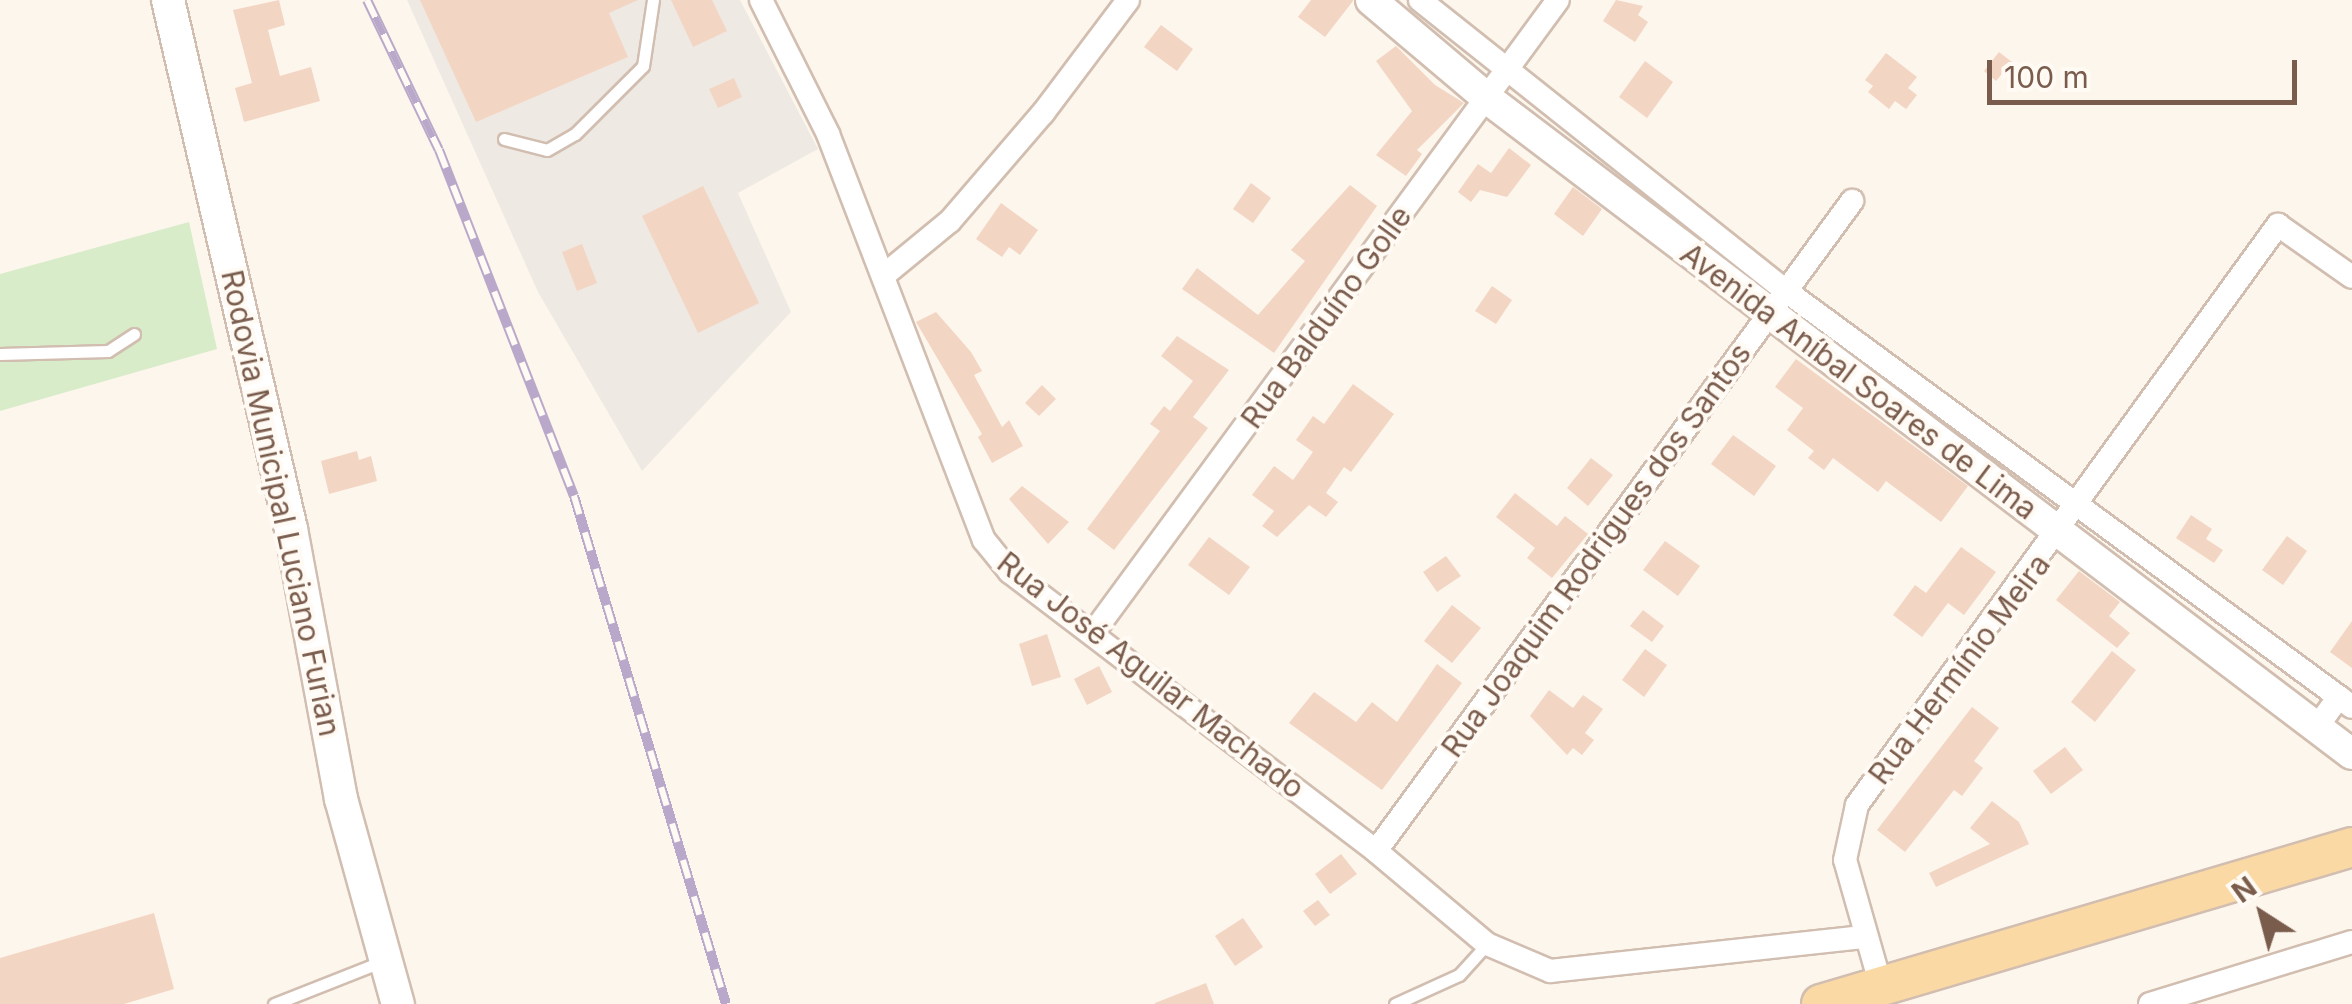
<!DOCTYPE html>
<meta charset="utf-8">
<style>
body{margin:0}
#map{position:relative;width:2352px;height:1004px;overflow:hidden;background:#fdf6ec;font-family:Inter,sans-serif}
div>[style]{position:absolute}
.industrial>*{inset:0;background:#efe9e4}
.green>*{inset:0;background:#d8ecc9}
.building>*{inset:0;background:#f3d5c3}
.roads{filter:drop-shadow(2px 0 #d1beb0) drop-shadow(-2px 0 #d1beb0) drop-shadow(0 2px #d1beb0) drop-shadow(0 -2px #d1beb0)}
.service>*{height:11px;margin:-5.5px;padding:0 5.5px;transform-origin:5.5px;border-radius:5.5px;background:#fff}
.minor>*{height:22px;margin:-11px;padding:0 11px;transform-origin:11px;border-radius:11px;background:#fff}
.tertiary>*{height:30px;margin:-15px;padding:0 15px;transform-origin:15px;border-radius:15px;background:#fff}
.secondary>*{height:32px;margin:-16px;padding:0 16px;transform-origin:16px;border-radius:16px;background:#fff}
.primary>*{height:38px;margin:-19px;padding:0 19px;transform-origin:19px;border-radius:19px;background:#fbd9a5}
.rail>*{height:10px;margin-top:-5px;transform-origin:0;background:repeating-linear-gradient(90deg,#fffaf3 0 19px,#b9a8c9 0 38px);box-sizing:border-box;border-block:2px solid #b9a8c9}
span{translate:-50% -50%;white-space:nowrap;text-align:center;line-height:1.15;-webkit-text-stroke:8px #fffaf3;paint-order:stroke}
.street-label{font-size:30px;color:#7a5c4d}
.north{position:absolute;left:2212px;top:864px;width:100px;height:100px;-webkit-text-stroke:8px #fffaf3;paint-order:stroke;rotate:324deg;font-size:28px;font-weight:700;line-height:40px;text-align:center;color:#7a5c4d}
.north::after{content:'';display:block;margin:auto;width:35px;height:45px;background:#7a5c4d;clip-path:polygon(50% 0,100% 100%,50% 72%,0 100%)}
.scale{position:absolute;left:1987px;top:60px;width:310px;height:45px;box-sizing:border-box;border:5px solid #7a5c4d;border-top:0;padding-left:12px;font-size:30px;line-height:35px;white-space:nowrap;color:#7a5c4d;-webkit-text-stroke:8px #fffaf3;paint-order:stroke}
</style>
<div id="map">
<div class="industrial">
<i style="clip-path:polygon(407px 0,740px 0,818px 149px,738px 193px,791px 312px,642px 471px,538px 292px)"></i>
</div>
<div class="green">
<i style="clip-path:polygon(189px 222px,217px 349px,0 411px,0 274px)"></i>
</div>
<div class="building">
<i style="clip-path:polygon(279px 0,285px 25px,268px 30px,280px 76px,311px 67px,320px 101px,244px 122px,235px 88px,252px 83px,233px 10px)"></i>
<i style="clip-path:polygon(420px 0,638px 0,609px 13px,628px 57px,476px 122px)"></i>
<i style="clip-path:polygon(671px 0,712px 0,727px 31px,693px 47px)"></i>
<i style="clip-path:polygon(1311px 0,1353px 0,1353px 1px,1325px 37px,1298px 17px)"></i>
<i style="clip-path:polygon(1616px 0,1643px 6px,1638px 15px,1648px 22px,1635px 42px,1603px 21px)"></i>
<i style="clip-path:polygon(1161px 25px,1193px 49px,1177px 71px,1144px 47px)"></i>
<i style="clip-path:polygon(1396px 46px,1435px 85px,1464px 103px,1417px 150px,1422px 154px,1406px 176px,1376px 155px,1412px 111px,1376px 61px)"></i>
<i style="clip-path:polygon(1999px 52px,2012px 62px,1996px 81px,1984px 71px)"></i>
<i style="clip-path:polygon(1886px 53px,1917px 77px,1908px 88px,1917px 95px,1906px 109px,1895px 101px,1889px 109px,1868px 92px,1873px 86px,1865px 80px)"></i>
<i style="clip-path:polygon(1645px 61px,1673px 82px,1647px 118px,1619px 97px)"></i>
<i style="clip-path:polygon(734px 78px,742px 97px,718px 108px,709px 89px)"></i>
<i style="clip-path:polygon(1509px 148px,1531px 165px,1507px 197px,1480px 190px,1471px 202px,1458px 192px,1478px 164px,1491px 173px)"></i>
<i style="clip-path:polygon(1251px 183px,1271px 198px,1253px 223px,1233px 209px)"></i>
<i style="clip-path:polygon(1350px 185px,1377px 206px,1274px 353px,1182px 289px,1197px 268px,1258px 315px,1305px 261px,1291px 250px)"></i>
<i style="clip-path:polygon(703px 186px,759px 303px,698px 333px,642px 216px)"></i>
<i style="clip-path:polygon(1573px 187px,1602px 209px,1583px 236px,1554px 214px)"></i>
<i style="clip-path:polygon(1001px 203px,1038px 230px,1020px 255px,1009px 247px,1002px 257px,976px 239px)"></i>
<i style="clip-path:polygon(582px 244px,597px 283px,577px 291px,562px 252px)"></i>
<i style="clip-path:polygon(1492px 286px,1512px 300px,1496px 324px,1475px 311px)"></i>
<i style="clip-path:polygon(936px 312px,971px 352px,982px 371px,974px 375px,1002px 427px,1009px 420px,1023px 446px,992px 463px,978px 437px,982px 434px,916px 322px)"></i>
<i style="clip-path:polygon(1177px 336px,1229px 370px,1193px 417px,1208px 428px,1114px 550px,1087px 529px,1160px 431px,1150px 424px,1164px 406px,1170px 411px,1193px 381px,1161px 356px)"></i>
<i style="clip-path:polygon(1796px 359px,1968px 486px,1941px 522px,1886px 481px,1878px 492px,1833px 458px,1824px 470px,1808px 458px,1814px 451px,1787px 430px,1803px 408px,1775px 387px)"></i>
<i style="clip-path:polygon(1353px 384px,1394px 414px,1351px 472px,1344px 467px,1326px 493px,1338px 502px,1326px 517px,1309px 505px,1277px 537px,1262px 526px,1274px 511px,1252px 495px,1274px 466px,1293px 480px,1313px 452px,1296px 440px,1313px 416px,1324px 424px)"></i>
<i style="clip-path:polygon(1042px 385px,1056px 399px,1039px 416px,1025px 403px)"></i>
<i style="clip-path:polygon(1733px 435px,1776px 466px,1754px 496px,1711px 464px)"></i>
<i style="clip-path:polygon(357px 451px,359px 460px,371px 456px,377px 481px,329px 494px,321px 461px)"></i>
<i style="clip-path:polygon(1591px 458px,1613px 475px,1588px 506px,1567px 488px)"></i>
<i style="clip-path:polygon(1022px 486px,1069px 522px,1048px 544px,1009px 499px)"></i>
<i style="clip-path:polygon(1515px 493px,1557px 526px,1565px 516px,1588px 534px,1552px 578px,1527px 558px,1535px 548px,1496px 517px)"></i>
<i style="clip-path:polygon(2191px 515px,2212px 529px,2206px 539px,2223px 550px,2214px 563px,2176px 538px)"></i>
<i style="clip-path:polygon(2287px 536px,2307px 551px,2283px 585px,2262px 570px)"></i>
<i style="clip-path:polygon(1209px 537px,1250px 567px,1229px 595px,1188px 565px)"></i>
<i style="clip-path:polygon(1665px 541px,1700px 566px,1678px 596px,1643px 570px)"></i>
<i style="clip-path:polygon(1961px 547px,1996px 572px,1964px 615px,1948px 603px,1922px 637px,1893px 615px,1915px 585px,1926px 593px)"></i>
<i style="clip-path:polygon(1446px 556px,1461px 576px,1437px 592px,1423px 572px)"></i>
<i style="clip-path:polygon(2079px 571px,2120px 602px,2109px 616px,2130px 633px,2117px 648px,2056px 600px)"></i>
<i style="clip-path:polygon(1452px 605px,1481px 628px,1452px 663px,1424px 641px)"></i>
<i style="clip-path:polygon(1643px 610px,1664px 626px,1652px 642px,1630px 626px)"></i>
<i style="clip-path:polygon(2352px 621px,2352px 668px,2330px 652px)"></i>
<i style="clip-path:polygon(1047px 634px,1061px 677px,1032px 686px,1019px 644px)"></i>
<i style="clip-path:polygon(1645px 649px,1667px 665px,1644px 697px,1622px 680px)"></i>
<i style="clip-path:polygon(2112px 651px,2136px 670px,2095px 722px,2071px 702px)"></i>
<i style="clip-path:polygon(1437px 664px,1462px 683px,1382px 790px,1289px 723px,1314px 692px,1356px 722px,1372px 702px,1397px 722px)"></i>
<i style="clip-path:polygon(1099px 666px,1112px 692px,1087px 705px,1074px 679px)"></i>
<i style="clip-path:polygon(1549px 690px,1573px 708px,1583px 695px,1603px 709px,1585px 733px,1594px 740px,1582px 755px,1573px 748px,1567px 755px,1530px 716px)"></i>
<i style="clip-path:polygon(1972px 707px,1999px 728px,1974px 761px,1983px 768px,1962px 796px,1954px 790px,1905px 852px,1877px 830px)"></i>
<i style="clip-path:polygon(2065px 747px,2083px 770px,2051px 794px,2033px 771px)"></i>
<i style="clip-path:polygon(1992px 801px,2019px 822px,2029px 844px,1936px 887px,1929px 873px,1990px 844px,1970px 828px)"></i>
<i style="clip-path:polygon(1341px 854px,1357px 874px,1330px 894px,1315px 874px)"></i>
<i style="clip-path:polygon(1318px 900px,1330px 915px,1315px 926px,1303px 911px)"></i>
<i style="clip-path:polygon(154px 913px,174px 989px,124px 1004px,0 1004px,0 958px)"></i>
<i style="clip-path:polygon(1243px 918px,1263px 947px,1235px 966px,1215px 936px)"></i>
<i style="clip-path:polygon(1206px 983px,1214px 1004px,1155px 1004px,1155px 1003px)"></i>
</div>
<div class="roads">
<div class="service">
<i style="left:504px;top:139px;width:44px;rotate:14.3deg"></i>
<i style="left:547px;top:150px;width:32px;rotate:-30deg"></i>
<i style="left:575px;top:134px;width:96px;rotate:-45deg"></i>
<i style="left:643px;top:66px;width:67px;rotate:-81.4deg"></i>
<i style="left:0;top:354px;width:108px;rotate:-1.6deg"></i>
<i style="left:108px;top:351px;width:31px;rotate:-33deg"></i>
<i style="left:274px;top:1004px;width:117px;rotate:-21.5deg"></i>
<i style="left:1395px;top:1004px;width:70px;rotate:-24.4deg"></i>
<i style="left:1459px;top:975px;width:42px;rotate:-47.9deg"></i>
</div>
<div class="minor">
<i style="left:761px;top:0;width:150px;rotate:63.4deg"></i>
<i style="left:828px;top:134px;width:435px;rotate:69deg"></i>
<i style="left:984px;top:540px;width:41px;rotate:50.9deg"></i>
<i style="left:1010px;top:572px;width:460px;rotate:37.3deg"></i>
<i style="left:1376px;top:851px;width:145px;rotate:40deg"></i>
<i style="left:1487px;top:944px;width:69px;rotate:23.2deg"></i>
<i style="left:1550px;top:971px;width:315px;rotate:-6.2deg"></i>
<i style="left:1420px;top:0;width:468px;rotate:38.5deg"></i>
<i style="left:1786px;top:291px;width:686px;rotate:36.29deg"></i>
<i style="left:883px;top:276px;width:87px;rotate:-39.4deg"></i>
<i style="left:950px;top:221px;width:143px;rotate:-49.3deg"></i>
<i style="left:1043px;top:113px;width:141px;rotate:-53deg"></i>
<i style="left:1093px;top:633px;width:785px;rotate:-53.7deg"></i>
<i style="left:2317px;top:727px;width:37px;rotate:-54deg"></i>
<i style="left:2339px;top:697px;width:16px;rotate:38deg"></i>
<i style="left:1376px;top:851px;width:806px;rotate:-53.78deg"></i>
<i style="left:1878px;top:997px;width:11px;rotate:-75deg"></i>
<i style="left:1881px;top:986px;width:131px;rotate:-105.9deg"></i>
<i style="left:1845px;top:860px;width:56px;rotate:-77.7deg"></i>
<i style="left:1857px;top:805px;width:717px;rotate:-54.03deg"></i>
<i style="left:2278px;top:225px;width:90px;rotate:35.1deg"></i>
<i style="left:2150px;top:1004px;width:211px;rotate:-17.1deg"></i>
</div>
<div class="tertiary">
<i style="left:1371px;top:0;width:153px;rotate:40.2deg"></i>
<i style="left:1488px;top:99px;width:1084px;rotate:37.17deg"></i>
</div>
<div class="secondary">
<i style="left:168px;top:0;width:543px;rotate:76.91deg"></i>
<i style="left:291px;top:529px;width:275px;rotate:79.5deg"></i>
<i style="left:341px;top:799px;width:213px;rotate:74.5deg"></i>
</div>
<div class="primary">
<i style="left:1821px;top:1004px;width:554px;rotate:-16.47deg"></i>
</div>
</div>
<div class="rail">
<i style="left:367px;top:0;width:166px;rotate:64.4deg"></i>
<i style="left:439px;top:150px;width:371px;rotate:68.7deg"></i>
<i style="left:574px;top:496px;width:530px;rotate:73.34deg"></i>
</div>
<div class="street-label">
<span style="left:1326px;top:317px;rotate:-54deg">Rua Balduíno Golle</span>
<span style="left:1859px;top:381px;rotate:37deg">Avenida Aníbal Soares de Lima</span>
<span style="left:281px;top:503px;rotate:78deg">Rodovia Municipal Luciano Furian</span>
<span style="left:1596px;top:550px;rotate:-54deg">Rua Joaquim Rodrigues dos Santos</span>
<span style="left:1959px;top:669px;rotate:-53deg">Rua Hermínio Meira</span>
<span style="left:1151px;top:675px;rotate:38deg">Rua José Aguilar Machado</span>
</div>
<div class="north">N</div>
<div class="scale">100 m</div>
</div>
